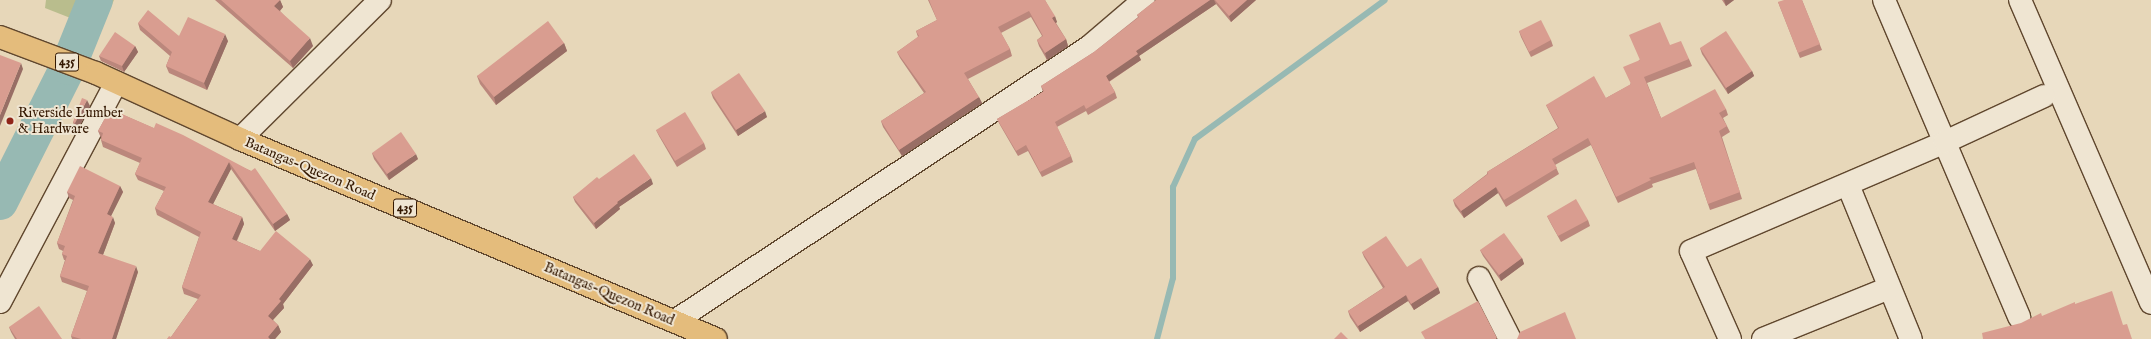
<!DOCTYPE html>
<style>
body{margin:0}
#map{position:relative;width:2151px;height:339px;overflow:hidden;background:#e7d7b9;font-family:"IM FELL English",serif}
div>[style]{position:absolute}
.green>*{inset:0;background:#b9bd8d}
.stream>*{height:6px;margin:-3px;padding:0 3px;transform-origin:3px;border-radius:3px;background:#97b9b3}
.river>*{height:36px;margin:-18px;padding:0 18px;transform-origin:18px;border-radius:18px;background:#97b9b3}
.roads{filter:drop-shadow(1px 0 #60472e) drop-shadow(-1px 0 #60472e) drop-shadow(0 1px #60472e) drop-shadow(0 -1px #60472e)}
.minor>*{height:22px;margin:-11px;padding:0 11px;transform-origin:11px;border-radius:11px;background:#efe5d2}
.major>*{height:22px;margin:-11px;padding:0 11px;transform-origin:11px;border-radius:11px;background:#e4bc7c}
.wall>*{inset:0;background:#bb877c}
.shaded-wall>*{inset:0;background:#986e65}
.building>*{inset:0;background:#d99d90}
.dots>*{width:11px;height:11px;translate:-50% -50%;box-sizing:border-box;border:2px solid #efe5d2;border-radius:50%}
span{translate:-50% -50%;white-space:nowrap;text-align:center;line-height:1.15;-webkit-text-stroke:4px #efe5d2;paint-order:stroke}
.shield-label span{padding:1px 3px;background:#efe5d2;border:1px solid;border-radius:3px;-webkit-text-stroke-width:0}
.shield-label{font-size:13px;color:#331700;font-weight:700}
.poi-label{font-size:14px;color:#331700}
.left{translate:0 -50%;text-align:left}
.street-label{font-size:14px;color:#331700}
</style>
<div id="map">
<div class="green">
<i style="clip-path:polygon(46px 0,114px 0,101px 30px,45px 8px)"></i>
</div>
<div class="stream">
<i style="left:1157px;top:339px;width:63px;rotate:-75.3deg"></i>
<i style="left:1173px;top:278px;width:91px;rotate:-90deg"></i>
<i style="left:1173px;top:187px;width:53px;rotate:-65.4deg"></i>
<i style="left:1195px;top:139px;width:235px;rotate:-36.2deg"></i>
</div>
<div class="river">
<i style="left:0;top:202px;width:151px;rotate:-63.3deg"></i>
<i style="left:68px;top:67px;width:72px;rotate:-68.1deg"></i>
</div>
<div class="roads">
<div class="minor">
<i style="left:1884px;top:0;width:345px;rotate:66.9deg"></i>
<i style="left:2020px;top:0;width:330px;rotate:66.6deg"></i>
<i style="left:240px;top:139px;width:197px;rotate:-44.8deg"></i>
<i style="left:1848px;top:185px;width:166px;rotate:67.8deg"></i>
<i style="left:1479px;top:278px;width:68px;rotate:63.1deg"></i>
<i style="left:0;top:302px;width:248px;rotate:-62.1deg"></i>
<i style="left:675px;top:321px;width:496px;rotate:-33.5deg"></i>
<i style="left:1089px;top:47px;width:72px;rotate:-40.5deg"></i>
<i style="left:1730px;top:339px;width:96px;rotate:-113.9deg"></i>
<i style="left:1691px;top:251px;width:276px;rotate:-23.2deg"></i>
<i style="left:1945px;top:142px;width:109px;rotate:-24.9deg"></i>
<i style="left:1763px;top:339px;width:136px;rotate:-22deg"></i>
</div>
<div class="major">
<i style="left:0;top:37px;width:103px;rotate:20.6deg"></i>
<i style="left:96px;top:73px;width:158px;rotate:24.6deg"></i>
<i style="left:240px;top:139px;width:516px;rotate:22.79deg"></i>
</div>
</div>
<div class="wall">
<i style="clip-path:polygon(215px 0,280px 0,283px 7px,280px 11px,313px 46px,293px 68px)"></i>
<i style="clip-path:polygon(928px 0,1045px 0,1057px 22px,1056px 23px,1066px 39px,1068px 46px,1047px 60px,1039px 46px,1037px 40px,1042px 36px,1031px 17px,1001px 33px,1010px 49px,1012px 56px,968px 79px,982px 103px,902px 156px,883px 127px,881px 121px,924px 93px,900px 58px,897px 52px,918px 37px,916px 31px,937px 20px)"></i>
<i style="clip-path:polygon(1156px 0,1256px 0,1231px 22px,1216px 4px,1139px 56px,1141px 60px,1109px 82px,1115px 92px,1117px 98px,1088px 115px,1086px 111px,1057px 127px,1071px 156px,1073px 162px,1042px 177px,1028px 151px,1018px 156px,1000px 125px,997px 119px,1043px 92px,1041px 86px,1094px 52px,1138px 17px,1137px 15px)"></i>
<i style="clip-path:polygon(1722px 0,1734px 0,1726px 6px)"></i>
<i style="clip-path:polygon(1802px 0,1822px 50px,1800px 58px,1778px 2px)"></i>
<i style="clip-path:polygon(138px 23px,179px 36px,228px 41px,207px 90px,169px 73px,166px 66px,170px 56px,140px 30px)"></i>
<i style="clip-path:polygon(1519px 31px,1551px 40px,1553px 46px,1531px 57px,1521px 37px)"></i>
<i style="clip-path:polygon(564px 43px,567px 51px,496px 105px,480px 84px,477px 76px)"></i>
<i style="clip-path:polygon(1670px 45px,1689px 59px,1692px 66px,1647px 83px,1661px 118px,1726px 109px,1728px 115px,1723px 118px,1730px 132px,1722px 137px,1742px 199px,1710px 210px,1696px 169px,1652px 184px,1653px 187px,1618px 203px,1591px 145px,1555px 165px,1559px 174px,1506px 207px,1498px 193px,1464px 218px,1455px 206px,1453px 200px,1487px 174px,1487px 172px,1558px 128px,1549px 111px,1546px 105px,1606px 98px,1630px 85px,1639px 60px)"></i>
<i style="clip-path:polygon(135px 46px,138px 52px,124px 72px,101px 61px,99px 56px)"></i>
<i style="clip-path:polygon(1700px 48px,1752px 71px,1754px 76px,1728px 94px,1702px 54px)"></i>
<i style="clip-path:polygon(711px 92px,767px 117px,738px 136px,713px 98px)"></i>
<i style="clip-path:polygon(90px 106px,78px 129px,75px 128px,73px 122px)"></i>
<i style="clip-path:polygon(110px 109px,251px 171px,287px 214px,290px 220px,275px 231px,231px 169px,213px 204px,242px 217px,244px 224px,237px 241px,260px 251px,313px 265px,283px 304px,284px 308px,273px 320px,278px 325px,281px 332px,275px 339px,167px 339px,171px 337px,198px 299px,184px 294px,182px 287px,199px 237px,157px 215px,155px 208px,164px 191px,138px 180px,135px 174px,140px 163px,103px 147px,101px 140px,101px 138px,98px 131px)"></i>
<i style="clip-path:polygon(656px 130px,704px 143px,706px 149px,677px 167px,659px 136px)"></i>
<i style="clip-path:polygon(372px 153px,418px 159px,389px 180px,374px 159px)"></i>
<i style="clip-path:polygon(599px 179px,653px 184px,619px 207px,620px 209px,596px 229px,575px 202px,573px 197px)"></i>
<i style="clip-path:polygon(120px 186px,123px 192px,111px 216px,115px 223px,103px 255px,138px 272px,116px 339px,72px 339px,71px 336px,87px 291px,62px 282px,60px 276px,65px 260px,64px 260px,62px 254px,63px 251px,59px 249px,57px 243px,73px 200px,69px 198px,67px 192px)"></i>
<i style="clip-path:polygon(1547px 216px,1588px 220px,1590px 226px,1561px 242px,1550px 222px)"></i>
<i style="clip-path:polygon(1480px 250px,1522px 258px,1524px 264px,1501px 281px,1483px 256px)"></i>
<i style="clip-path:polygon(1362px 252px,1407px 267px,1438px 287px,1440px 293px,1414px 310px,1408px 301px,1360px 332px,1350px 317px,1348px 311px,1383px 288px,1364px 257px)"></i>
<i style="clip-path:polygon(9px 327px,62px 339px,15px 339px,11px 332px)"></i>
</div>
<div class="shaded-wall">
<i style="clip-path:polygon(280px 0,283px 7px,277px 14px,274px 6px)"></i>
<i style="clip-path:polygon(1210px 0,1214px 0,1216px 4px,1139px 56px,1141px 60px,1108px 82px,1106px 76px,1136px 51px)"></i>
<i style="clip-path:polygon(1247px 0,1256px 0,1231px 22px,1229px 16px)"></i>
<i style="clip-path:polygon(1724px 0,1734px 0,1726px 6px)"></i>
<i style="clip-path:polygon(1055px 16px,1057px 22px,1054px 24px,1052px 18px)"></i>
<i style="clip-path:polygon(225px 34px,228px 41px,207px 90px,204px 83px)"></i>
<i style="clip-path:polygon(310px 38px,313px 46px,293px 68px,290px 61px)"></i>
<i style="clip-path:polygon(1066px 39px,1068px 46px,1047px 60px,1045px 53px)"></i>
<i style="clip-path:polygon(564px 43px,567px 51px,496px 105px,494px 97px)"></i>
<i style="clip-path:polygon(135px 46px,138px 52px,124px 72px,122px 66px)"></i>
<i style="clip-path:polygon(21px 63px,23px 69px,0 126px,0 115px)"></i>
<i style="clip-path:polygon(1752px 71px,1754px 76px,1728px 94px,1726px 88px)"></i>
<i style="clip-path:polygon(979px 97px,982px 103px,902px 156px,899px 150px)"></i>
<i style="clip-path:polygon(87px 100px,90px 106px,78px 129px,75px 123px)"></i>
<i style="clip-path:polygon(765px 111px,767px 117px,738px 136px,736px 130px)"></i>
<i style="clip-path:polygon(416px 154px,418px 159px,389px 180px,387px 174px)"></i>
<i style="clip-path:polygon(229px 162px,231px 169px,211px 208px,208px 202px)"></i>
<i style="clip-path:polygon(651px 178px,653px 184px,619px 207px,620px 209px,596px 229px,594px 223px,617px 202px)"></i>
<i style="clip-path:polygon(120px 186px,123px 192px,109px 220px,107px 214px)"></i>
<i style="clip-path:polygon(1496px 187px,1498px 193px,1464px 218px,1461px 211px)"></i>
<i style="clip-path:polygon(287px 214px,290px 220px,275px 231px,273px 224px)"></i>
<i style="clip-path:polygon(113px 217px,115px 223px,101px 260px,98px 253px)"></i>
<i style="clip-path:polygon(242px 217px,244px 224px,234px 246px,232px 239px)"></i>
<i style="clip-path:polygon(1522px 258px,1524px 264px,1501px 281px,1499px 275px)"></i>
<i style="clip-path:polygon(310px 259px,313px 265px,283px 304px,284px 308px,270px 323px,268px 316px,279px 299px)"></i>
<i style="clip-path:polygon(136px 266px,138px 272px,116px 339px,112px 339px)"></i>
<i style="clip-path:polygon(1438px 287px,1440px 293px,1414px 310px,1411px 304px)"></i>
<i style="clip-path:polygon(1406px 295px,1408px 301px,1360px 332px,1358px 326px)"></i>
<i style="clip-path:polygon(278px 325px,281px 332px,275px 339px,269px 339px,268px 337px)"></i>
</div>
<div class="building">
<i style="clip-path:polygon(221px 0,280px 0,274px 6px,310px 38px,290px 61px)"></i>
<i style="clip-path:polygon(929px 0,1045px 0,1055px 16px,1052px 18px,1066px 39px,1045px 53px,1037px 40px,1043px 36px,1029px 11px,998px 27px,1010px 49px,964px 73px,979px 97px,899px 150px,881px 121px,926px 92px,897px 52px,919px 36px,916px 31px,937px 20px)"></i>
<i style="clip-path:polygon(1156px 0,1210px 0,1136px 51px,1138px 54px,1106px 76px,1115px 92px,1086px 109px,1084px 105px,1055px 122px,1071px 156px,1040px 172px,1026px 145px,1016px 151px,997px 119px,1044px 91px,1041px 86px,1094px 52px,1139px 17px,1137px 15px)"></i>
<i style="clip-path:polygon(1215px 0,1247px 0,1229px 16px)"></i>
<i style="clip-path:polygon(1784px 0,1802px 0,1820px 44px,1798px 53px,1778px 2px)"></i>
<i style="clip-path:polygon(148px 10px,179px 36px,188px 17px,225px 34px,204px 83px,166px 66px,172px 52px,138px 23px)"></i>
<i style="clip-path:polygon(1541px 20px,1551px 40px,1529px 52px,1519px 31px)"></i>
<i style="clip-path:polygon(548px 21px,564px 43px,494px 97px,477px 76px)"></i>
<i style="clip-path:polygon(1660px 22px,1670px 45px,1681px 41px,1689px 59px,1644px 77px,1661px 118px,1715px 89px,1726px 109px,1719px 113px,1727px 126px,1719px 131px,1740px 192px,1708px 204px,1694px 162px,1649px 178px,1651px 180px,1616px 197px,1588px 138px,1552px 159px,1557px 168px,1504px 200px,1496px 187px,1461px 211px,1453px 200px,1488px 174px,1487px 172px,1559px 128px,1546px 105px,1594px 76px,1606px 98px,1631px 84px,1623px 67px,1640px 60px,1629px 35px)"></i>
<i style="clip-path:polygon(1726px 31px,1752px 71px,1726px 88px,1700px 48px)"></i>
<i style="clip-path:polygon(115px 32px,135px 46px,122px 66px,99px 56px)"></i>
<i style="clip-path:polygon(0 55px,21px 63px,0 115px)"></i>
<i style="clip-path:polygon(739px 73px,765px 111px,736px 130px,711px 92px)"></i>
<i style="clip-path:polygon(82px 98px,87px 100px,75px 123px,73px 122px)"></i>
<i style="clip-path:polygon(110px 109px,154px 128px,156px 123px,183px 135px,251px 171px,255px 168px,287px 214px,273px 224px,229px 162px,208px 202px,242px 217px,232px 239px,260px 251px,276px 231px,310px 259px,279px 299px,281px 301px,268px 316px,278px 325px,268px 337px,270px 339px,167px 339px,169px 336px,171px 337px,201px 295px,182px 287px,201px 232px,155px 208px,166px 187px,135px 174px,142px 158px,101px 140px,103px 133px,98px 131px)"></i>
<i style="clip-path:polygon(685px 112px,704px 143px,675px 161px,656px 130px)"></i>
<i style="clip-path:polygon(401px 132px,416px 154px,387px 174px,372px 153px)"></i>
<i style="clip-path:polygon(634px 154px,651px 178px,617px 202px,618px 203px,594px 223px,573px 197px,597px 177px,599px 179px)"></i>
<i style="clip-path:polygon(80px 166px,120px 186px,107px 214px,113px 217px,98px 253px,136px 266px,112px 339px,81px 339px,71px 336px,89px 286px,60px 276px,67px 256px,62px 254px,65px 246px,57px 243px,75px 196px,67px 192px)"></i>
<i style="clip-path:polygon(1576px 199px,1588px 220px,1558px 236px,1547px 216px)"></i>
<i style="clip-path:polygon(1504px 233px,1522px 258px,1499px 275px,1480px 250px)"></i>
<i style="clip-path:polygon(1386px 236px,1407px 267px,1421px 258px,1438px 287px,1411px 304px,1406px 295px,1358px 326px,1348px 311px,1385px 287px,1362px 252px)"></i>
<i style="clip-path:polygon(2112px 291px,2123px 325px,2127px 324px,2132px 339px,1983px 339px,1982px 333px,2021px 323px,2041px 313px,2042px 316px,2075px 302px,2075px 304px)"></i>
<i style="clip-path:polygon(1478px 301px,1497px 338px,1496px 339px,1425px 339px,1421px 332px)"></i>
<i style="clip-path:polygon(39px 306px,62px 339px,17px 339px,9px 327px)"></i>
<i style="clip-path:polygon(1565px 312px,1576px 339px,1517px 339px,1520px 332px)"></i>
<i style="clip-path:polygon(1341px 332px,1348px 339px,1334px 339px)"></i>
</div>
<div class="dots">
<i style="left:10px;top:121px;background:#8f2418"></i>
</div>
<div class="shield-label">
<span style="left:67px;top:62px">435</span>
<span style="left:405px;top:208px">435</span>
</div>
<div class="poi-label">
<span class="left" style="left:18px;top:121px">Riverside Lumber<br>&amp; Hardware</span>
</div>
<div class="street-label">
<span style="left:310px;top:169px;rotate:23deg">Batangas-Quezon Road</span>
<span style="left:609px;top:294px;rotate:23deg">Batangas-Quezon Road</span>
</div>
</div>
